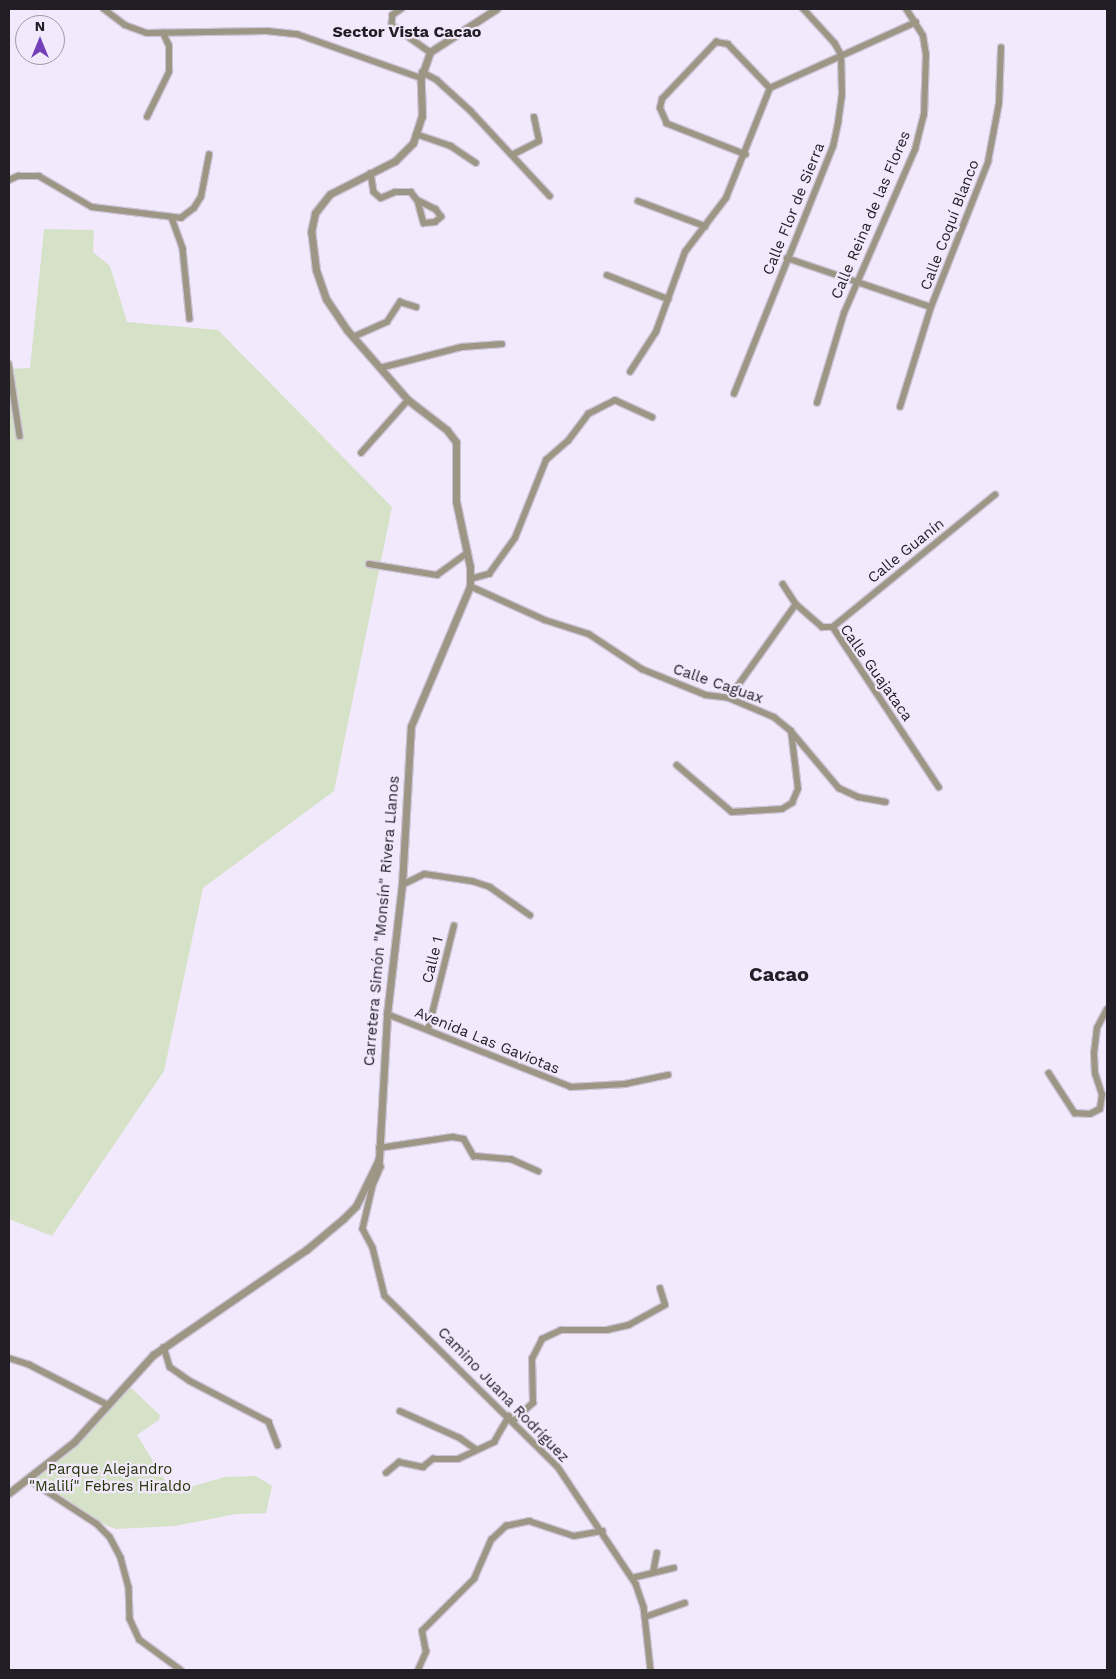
<!DOCTYPE html>
<meta charset="utf-8">
<style>
body{margin:0}
#map{position:relative;width:1116px;height:1679px;overflow:hidden;background:#f2e9fd;font-family:"Work Sans",sans-serif}
div>[style]{position:absolute}
.green>*{inset:0;background:#d5e2c7}
.roads{filter:drop-shadow(1px 0 #ccc4d6) drop-shadow(-1px 0 #ccc4d6) drop-shadow(0 1px #ccc4d6) drop-shadow(0 -1px #ccc4d6)}
.minor>*{height:5.5px;margin:-2.75px;padding:0 2.75px;transform-origin:2.75px;border-radius:2.75px;background:#9d9684}
.tertiary>*{height:7px;margin:-3.5px;padding:0 3.5px;transform-origin:3.5px;border-radius:3.5px;background:#9d9684}
span{translate:-50% -50%;white-space:nowrap;text-align:center;line-height:1.15;-webkit-text-stroke:4.5px #f2e9fd;paint-order:stroke}
.street-label{font-size:15px;color:#211e25}
.park-label{font-size:15px;color:#233406}
.neighbourhood-label{font-size:16px;color:#211e25;font-weight:700}
.district-label{font-size:20px;color:#211e25;font-weight:700}
.frame{position:absolute;inset:0;border:10px solid #211e25;pointer-events:none}
.north{position:absolute;left:15px;top:15px;width:50px;height:50px;box-sizing:border-box;background:#f2e9fd;border:1px solid #9e98a7;border-radius:50%;rotate:0deg;font-size:14px;font-weight:700;line-height:20px;text-align:center;color:#211e25}
.north::after{content:'';display:block;margin:auto;width:18px;height:22px;background:#7340b7;clip-path:polygon(50% 0,100% 100%,50% 72%,0 100%)}
</style>
<div id="map">
<div class="green">
<i style="clip-path:polygon(44px 229px,94px 230px,93px 252px,110px 266px,127px 322px,218px 330px,392px 507px,334px 791px,203px 888px,164px 1071px,52px 1236px,9px 1219px,9px 369px,30px 368px)"></i>
<i style="clip-path:polygon(129px 1386px,160px 1415px,159px 1420px,137px 1435px,168px 1485px,183px 1489px,225px 1477px,256px 1476px,272px 1486px,266px 1513px,236px 1514px,175px 1526px,116px 1529px,68px 1510px,27px 1483px,72px 1451px)"></i>
</div>
<div class="roads">
<div class="minor">
<i style="left:104px;top:9px;width:26px;rotate:37deg"></i>
<i style="left:125px;top:25px;width:23px;rotate:20deg"></i>
<i style="left:147px;top:33px;width:120px;rotate:-1deg"></i>
<i style="left:267px;top:31px;width:30px;rotate:6deg"></i>
<i style="left:297px;top:34px;width:132px;rotate:19.5deg"></i>
<i style="left:402px;top:9px;width:11px;rotate:146deg"></i>
<i style="left:393px;top:15px;width:10px;rotate:96deg"></i>
<i style="left:392px;top:25px;width:47px;rotate:35.4deg"></i>
<i style="left:422px;top:72px;width:17px;rotate:28deg"></i>
<i style="left:437px;top:80px;width:46px;rotate:42.4deg"></i>
<i style="left:471px;top:111px;width:116px;rotate:47.1deg"></i>
<i style="left:147px;top:117px;width:50px;rotate:-63.9deg"></i>
<i style="left:169px;top:72px;width:26px;rotate:-90deg"></i>
<i style="left:169px;top:46px;width:14px;rotate:-115deg"></i>
<i style="left:416px;top:134px;width:37px;rotate:19deg"></i>
<i style="left:451px;top:146px;width:30px;rotate:34deg"></i>
<i style="left:512px;top:155px;width:30px;rotate:-27deg"></i>
<i style="left:539px;top:141px;width:24px;rotate:-102deg"></i>
<i style="left:746px;top:155px;width:85px;rotate:-158.6deg"></i>
<i style="left:667px;top:124px;width:17px;rotate:-114deg"></i>
<i style="left:660px;top:108px;width:9px;rotate:-77deg"></i>
<i style="left:662px;top:99px;width:79px;rotate:-46.5deg"></i>
<i style="left:716px;top:42px;width:12px;rotate:9deg"></i>
<i style="left:728px;top:44px;width:61px;rotate:46.3deg"></i>
<i style="left:371px;top:173px;width:19px;rotate:81deg"></i>
<i style="left:374px;top:192px;width:9px;rotate:41deg"></i>
<i style="left:381px;top:198px;width:15px;rotate:-23deg"></i>
<i style="left:395px;top:192px;width:16px"></i>
<i style="left:411px;top:192px;width:11px;rotate:52deg"></i>
<i style="left:418px;top:201px;width:23px;rotate:75deg"></i>
<i style="left:424px;top:223px;width:11px;rotate:-5deg"></i>
<i style="left:435px;top:222px;width:8px;rotate:-40deg"></i>
<i style="left:441px;top:217px;width:9px;rotate:-126deg"></i>
<i style="left:436px;top:210px;width:20px;rotate:-153deg"></i>
<i style="left:9px;top:180px;width:10px;rotate:-24deg"></i>
<i style="left:18px;top:176px;width:21px"></i>
<i style="left:39px;top:176px;width:61px;rotate:30.3deg"></i>
<i style="left:92px;top:207px;width:90px;rotate:7deg"></i>
<i style="left:181px;top:218px;width:16px;rotate:-38deg"></i>
<i style="left:194px;top:208px;width:13px;rotate:-58deg"></i>
<i style="left:201px;top:197px;width:43px;rotate:-79.2deg"></i>
<i style="left:638px;top:201px;width:72px;rotate:20.5deg"></i>
<i style="left:172px;top:218px;width:33px;rotate:70deg"></i>
<i style="left:183px;top:249px;width:70px;rotate:84.3deg"></i>
<i style="left:787px;top:258px;width:152px;rotate:18.8deg"></i>
<i style="left:607px;top:275px;width:66px;rotate:21.5deg"></i>
<i style="left:353px;top:337px;width:37px;rotate:-24deg"></i>
<i style="left:387px;top:322px;width:24px;rotate:-57deg"></i>
<i style="left:400px;top:302px;width:17px;rotate:17deg"></i>
<i style="left:9px;top:364px;width:73px;rotate:81.3deg"></i>
<i style="left:380px;top:368px;width:85px;rotate:-14.4deg"></i>
<i style="left:462px;top:347px;width:40px;rotate:-4.3deg"></i>
<i style="left:630px;top:372px;width:48px;rotate:-57deg"></i>
<i style="left:656px;top:332px;width:85px;rotate:-70.1deg"></i>
<i style="left:685px;top:252px;width:68px;rotate:-52.8deg"></i>
<i style="left:726px;top:198px;width:118px;rotate:-68.2deg"></i>
<i style="left:770px;top:88px;width:160px;rotate:-24.3deg"></i>
<i style="left:734px;top:394px;width:266px;rotate:-68.2deg"></i>
<i style="left:833px;top:147px;width:25px;rotate:-78deg"></i>
<i style="left:838px;top:123px;width:28px;rotate:-82deg"></i>
<i style="left:842px;top:95px;width:40px;rotate:-91.4deg"></i>
<i style="left:841px;top:55px;width:13px;rotate:-119deg"></i>
<i style="left:835px;top:44px;width:47px;rotate:-132.4deg"></i>
<i style="left:817px;top:403px;width:94px;rotate:-73.3deg"></i>
<i style="left:844px;top:313px;width:178px;rotate:-66.5deg"></i>
<i style="left:915px;top:150px;width:36px;rotate:-76deg"></i>
<i style="left:924px;top:115px;width:60px;rotate:-88.1deg"></i>
<i style="left:926px;top:55px;width:19px;rotate:-99deg"></i>
<i style="left:923px;top:36px;width:32px;rotate:-122deg"></i>
<i style="left:900px;top:407px;width:105px;rotate:-72.8deg"></i>
<i style="left:931px;top:307px;width:156px;rotate:-68.5deg"></i>
<i style="left:988px;top:162px;width:60px;rotate:-79.4deg"></i>
<i style="left:999px;top:103px;width:55px;rotate:-87.9deg"></i>
<i style="left:361px;top:453px;width:71px;rotate:-48.4deg"></i>
<i style="left:369px;top:564px;width:69px;rotate:9.2deg"></i>
<i style="left:437px;top:575px;width:37px;rotate:-36deg"></i>
<i style="left:470px;top:579px;width:20px;rotate:-15deg"></i>
<i style="left:489px;top:574px;width:44px;rotate:-54.2deg"></i>
<i style="left:515px;top:538px;width:84px;rotate:-68.3deg"></i>
<i style="left:546px;top:460px;width:29px;rotate:-41deg"></i>
<i style="left:568px;top:441px;width:34px;rotate:-53deg"></i>
<i style="left:588px;top:414px;width:30px;rotate:-27deg"></i>
<i style="left:615px;top:400px;width:41px;rotate:24.7deg"></i>
<i style="left:783px;top:584px;width:24px;rotate:57deg"></i>
<i style="left:796px;top:604px;width:35px;rotate:41deg"></i>
<i style="left:822px;top:627px;width:11px"></i>
<i style="left:833px;top:627px;width:192px;rotate:56.5deg"></i>
<i style="left:470px;top:586px;width:82px;rotate:24.4deg"></i>
<i style="left:545px;top:620px;width:46px;rotate:17.7deg"></i>
<i style="left:589px;top:634px;width:64px;rotate:33.4deg"></i>
<i style="left:642px;top:669px;width:69px;rotate:22.1deg"></i>
<i style="left:706px;top:695px;width:23px;rotate:7deg"></i>
<i style="left:729px;top:698px;width:49px;rotate:22.9deg"></i>
<i style="left:774px;top:717px;width:22px;rotate:39deg"></i>
<i style="left:791px;top:731px;width:75px;rotate:49.9deg"></i>
<i style="left:839px;top:788px;width:21px;rotate:25deg"></i>
<i style="left:858px;top:797px;width:28px;rotate:10deg"></i>
<i style="left:833px;top:627px;width:209px;rotate:-39.2deg"></i>
<i style="left:729px;top:698px;width:115px;rotate:-54.5deg"></i>
<i style="left:677px;top:765px;width:72px;rotate:40.5deg"></i>
<i style="left:732px;top:812px;width:50px;rotate:-3.4deg"></i>
<i style="left:782px;top:809px;width:12px;rotate:-31deg"></i>
<i style="left:792px;top:803px;width:15px;rotate:-67deg"></i>
<i style="left:798px;top:789px;width:58px;rotate:-96.9deg"></i>
<i style="left:402px;top:885px;width:25px;rotate:-26deg"></i>
<i style="left:425px;top:874px;width:48px;rotate:8.5deg"></i>
<i style="left:472px;top:881px;width:19px;rotate:18deg"></i>
<i style="left:490px;top:887px;width:49px;rotate:35deg"></i>
<i style="left:387px;top:1014px;width:198px;rotate:21.6deg"></i>
<i style="left:571px;top:1087px;width:54px;rotate:-3.2deg"></i>
<i style="left:625px;top:1084px;width:44px;rotate:-11.8deg"></i>
<i style="left:428px;top:1030px;width:107px;rotate:-76deg"></i>
<i style="left:1049px;top:1073px;width:48px;rotate:57deg"></i>
<i style="left:1075px;top:1113px;width:15px;rotate:4deg"></i>
<i style="left:1090px;top:1114px;width:11px;rotate:-27deg"></i>
<i style="left:1100px;top:1109px;width:14px;rotate:-82deg"></i>
<i style="left:1102px;top:1095px;width:22px;rotate:-108deg"></i>
<i style="left:1095px;top:1074px;width:21px;rotate:-93deg"></i>
<i style="left:1094px;top:1053px;width:25px;rotate:-83deg"></i>
<i style="left:1097px;top:1028px;width:21px;rotate:-62deg"></i>
<i style="left:379px;top:1148px;width:75px;rotate:-8.5deg"></i>
<i style="left:453px;top:1137px;width:11px;rotate:10deg"></i>
<i style="left:464px;top:1139px;width:20px;rotate:60deg"></i>
<i style="left:474px;top:1156px;width:37px;rotate:5deg"></i>
<i style="left:511px;top:1159px;width:30px;rotate:24deg"></i>
<i style="left:379px;top:1159px;width:8px;rotate:76deg"></i>
<i style="left:381px;top:1167px;width:21px;rotate:113deg"></i>
<i style="left:373px;top:1186px;width:44px;rotate:103.1deg"></i>
<i style="left:363px;top:1229px;width:21px;rotate:62deg"></i>
<i style="left:373px;top:1248px;width:49px;rotate:76deg"></i>
<i style="left:385px;top:1296px;width:243px;rotate:44.7deg"></i>
<i style="left:558px;top:1467px;width:141px;rotate:56.3deg"></i>
<i style="left:636px;top:1584px;width:24px;rotate:71deg"></i>
<i style="left:644px;top:1607px;width:63px;rotate:83.7deg"></i>
<i style="left:164px;top:1347px;width:21px;rotate:73deg"></i>
<i style="left:170px;top:1367px;width:24px;rotate:35deg"></i>
<i style="left:190px;top:1381px;width:89px;rotate:27.4deg"></i>
<i style="left:269px;top:1422px;width:25px;rotate:69deg"></i>
<i style="left:9px;top:1358px;width:22px;rotate:18deg"></i>
<i style="left:30px;top:1365px;width:88px;rotate:27.1deg"></i>
<i style="left:400px;top:1411px;width:66px;rotate:24.2deg"></i>
<i style="left:460px;top:1438px;width:19px;rotate:35deg"></i>
<i style="left:513px;top:1421px;width:27px;rotate:-42deg"></i>
<i style="left:533px;top:1403px;width:44px;rotate:-91.3deg"></i>
<i style="left:532px;top:1359px;width:22px;rotate:-63deg"></i>
<i style="left:542px;top:1339px;width:21px;rotate:-25deg"></i>
<i style="left:561px;top:1330px;width:46px"></i>
<i style="left:607px;top:1330px;width:23px;rotate:-13deg"></i>
<i style="left:629px;top:1325px;width:41px;rotate:-29.1deg"></i>
<i style="left:665px;top:1305px;width:17px;rotate:-107deg"></i>
<i style="left:386px;top:1473px;width:17px;rotate:-40deg"></i>
<i style="left:399px;top:1462px;width:25px;rotate:12deg"></i>
<i style="left:423px;top:1467px;width:13px;rotate:-39deg"></i>
<i style="left:433px;top:1459px;width:25px"></i>
<i style="left:458px;top:1459px;width:40px;rotate:-25deg"></i>
<i style="left:494px;top:1442px;width:30px;rotate:-60deg"></i>
<i style="left:28px;top:1479px;width:82px;rotate:33.1deg"></i>
<i style="left:97px;top:1524px;width:18px;rotate:45deg"></i>
<i style="left:110px;top:1537px;width:24px;rotate:62deg"></i>
<i style="left:121px;top:1558px;width:30px;rotate:75deg"></i>
<i style="left:129px;top:1587px;width:32px;rotate:88deg"></i>
<i style="left:130px;top:1619px;width:23px;rotate:65deg"></i>
<i style="left:140px;top:1640px;width:51px;rotate:36.2deg"></i>
<i style="left:653px;top:1573px;width:20px;rotate:-79deg"></i>
<i style="left:632px;top:1578px;width:43px;rotate:-13.4deg"></i>
<i style="left:645px;top:1617px;width:42px;rotate:-19.3deg"></i>
<i style="left:418px;top:1670px;width:20px;rotate:-66deg"></i>
<i style="left:426px;top:1652px;width:21px;rotate:-101deg"></i>
<i style="left:422px;top:1631px;width:74px;rotate:-45deg"></i>
<i style="left:474px;top:1579px;width:43px;rotate:-66.4deg"></i>
<i style="left:491px;top:1540px;width:21px;rotate:-43deg"></i>
<i style="left:506px;top:1526px;width:24px;rotate:-12deg"></i>
<i style="left:529px;top:1521px;width:47px;rotate:18.4deg"></i>
<i style="left:574px;top:1536px;width:29px;rotate:-10deg"></i>
</div>
<div class="tertiary">
<i style="left:9px;top:1493px;width:83px;rotate:-38.1deg"></i>
<i style="left:74px;top:1442px;width:118px;rotate:-47.8deg"></i>
<i style="left:153px;top:1355px;width:186px;rotate:-34.5deg"></i>
<i style="left:306px;top:1250px;width:48px;rotate:-40deg"></i>
<i style="left:343px;top:1219px;width:18px;rotate:-45deg"></i>
<i style="left:356px;top:1206px;width:52px;rotate:-63.9deg"></i>
<i style="left:379px;top:1159px;width:145px;rotate:-86.8deg"></i>
<i style="left:387px;top:1014px;width:130px;rotate:-83.4deg"></i>
<i style="left:402px;top:885px;width:159px;rotate:-86.8deg"></i>
<i style="left:411px;top:726px;width:152px;rotate:-67.1deg"></i>
<i style="left:470px;top:586px;width:19px;rotate:-90deg"></i>
<i style="left:470px;top:567px;width:67px;rotate:-102deg"></i>
<i style="left:456px;top:501px;width:59px;rotate:-90deg"></i>
<i style="left:456px;top:442px;width:15px;rotate:-127deg"></i>
<i style="left:447px;top:430px;width:49px;rotate:-142.4deg"></i>
<i style="left:408px;top:400px;width:93px;rotate:-131.1deg"></i>
<i style="left:347px;top:330px;width:37px;rotate:-124deg"></i>
<i style="left:326px;top:299px;width:31px;rotate:-109deg"></i>
<i style="left:316px;top:270px;width:38px;rotate:-97deg"></i>
<i style="left:311px;top:232px;width:19px;rotate:-78deg"></i>
<i style="left:315px;top:213px;width:24px;rotate:-52deg"></i>
<i style="left:330px;top:194px;width:73px;rotate:-26.9deg"></i>
<i style="left:395px;top:161px;width:25px;rotate:-45deg"></i>
<i style="left:413px;top:143px;width:28px;rotate:-72deg"></i>
<i style="left:422px;top:116px;width:38px;rotate:-92deg"></i>
<i style="left:421px;top:78px;width:28px;rotate:-71deg"></i>
<i style="left:430px;top:52px;width:79px;rotate:-33.1deg"></i>
</div>
</div>
<div class="street-label">
<span style="left:794px;top:209px;rotate:-68deg">Calle Flor de Sierra</span>
<span style="left:871px;top:215px;rotate:-67deg">Calle Reina de las Flores</span>
<span style="left:950px;top:225px;rotate:-69deg">Calle Coquí Blanco</span>
<span style="left:906px;top:551px;rotate:-39deg">Calle Guanín</span>
<span style="left:876px;top:673px;rotate:55deg">Calle Guajataca</span>
<span style="left:718px;top:684px;rotate:19deg">Calle Caguax</span>
<span style="left:382px;top:921px;rotate:-85deg">Carretera Simón "Monsín" Rivera Llanos</span>
<span style="left:433px;top:960px;rotate:-76deg">Calle 1</span>
<span style="left:487px;top:1041px;rotate:22deg">Avenida Las Gaviotas</span>
<span style="left:503px;top:1395px;rotate:46deg">Camino Juana Rodríguez</span>
</div>
<div class="park-label">
<span style="left:110px;top:1478px">Parque Alejandro<br>"Malilí" Febres Hiraldo</span>
</div>
<div class="neighbourhood-label">
<span style="left:407px;top:32px">Sector Vista Cacao</span>
</div>
<div class="district-label">
<span style="left:779px;top:974px">Cacao</span>
</div>
<div class="frame"></div>
<div class="north">N</div>
</div>
